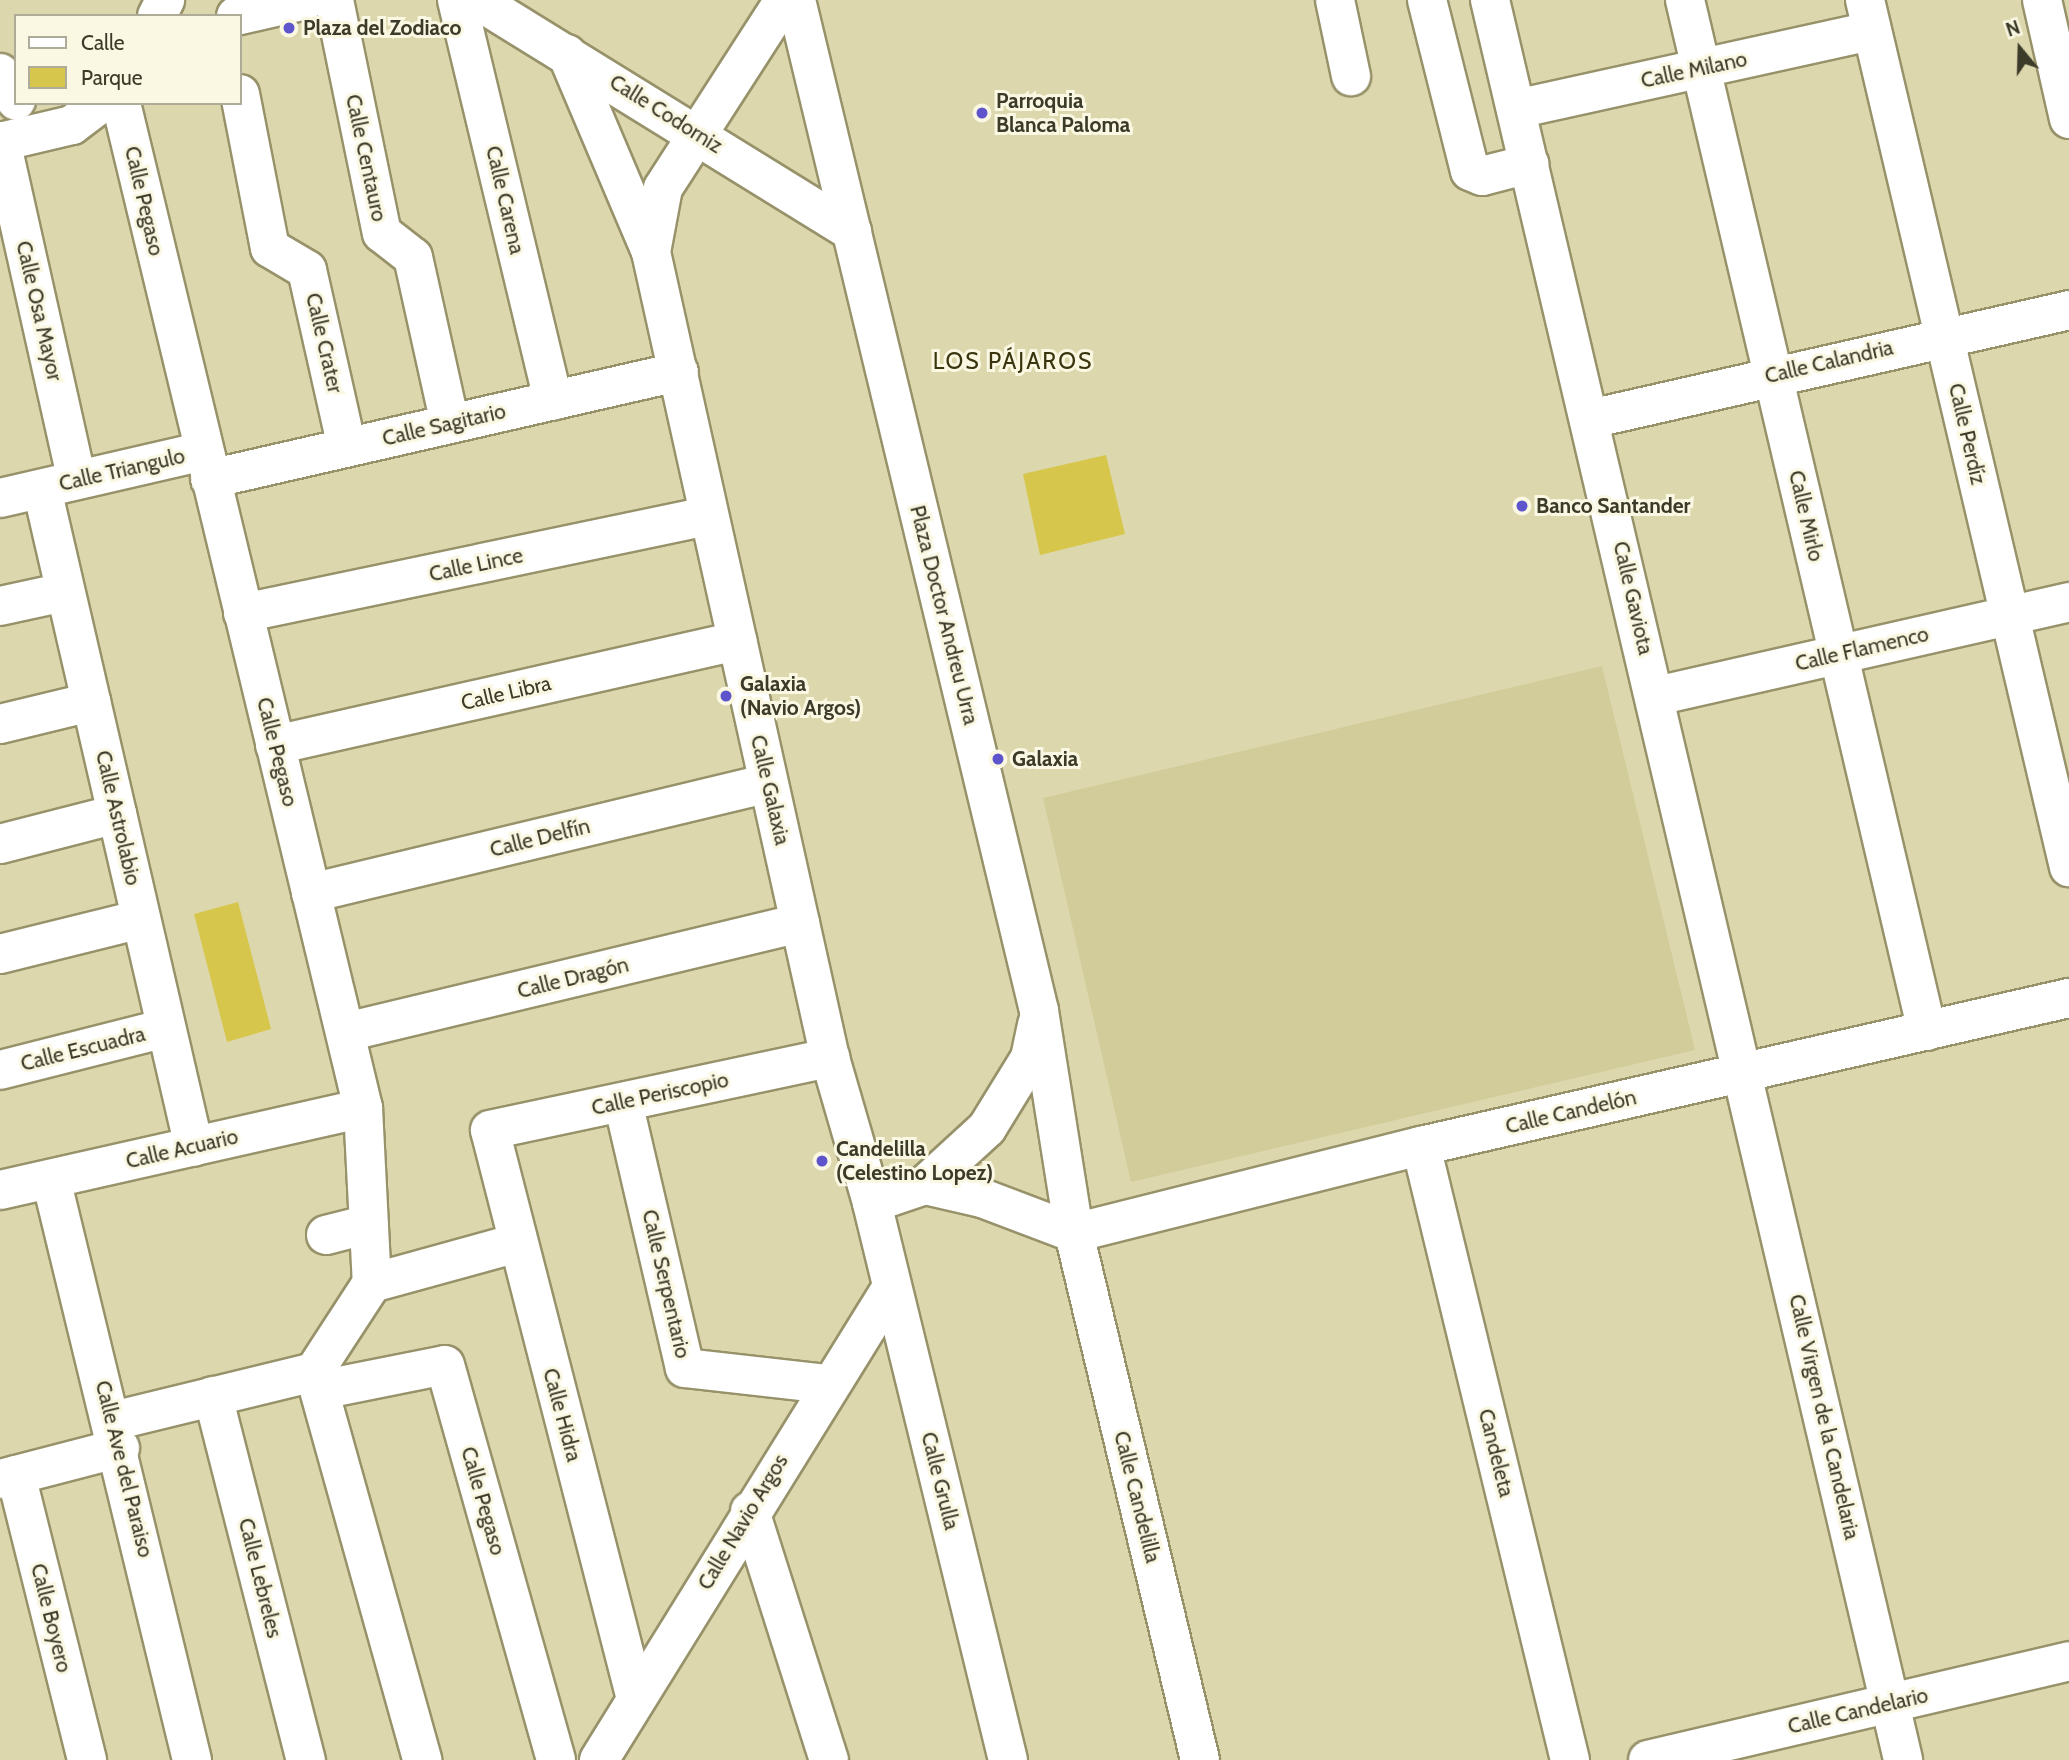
<!DOCTYPE html>
<meta charset="utf-8">
<style>
body{margin:0}
#map{position:relative;width:2069px;height:1760px;overflow:hidden;background:#ddd7ad;font-family:Cabin,sans-serif}
div>[style]{position:absolute}
.built>*{inset:0;background:#d2cc9b}
.green>*{inset:0;background:#d6c64b}
.roads{filter:drop-shadow(2px 0 #97926a) drop-shadow(-2px 0 #97926a) drop-shadow(0 2px #97926a) drop-shadow(0 -2px #97926a)}
.minor>*{height:38px;margin:-19px;padding:0 19px;transform-origin:19px;border-radius:19px;background:#fff}
.dots>*{width:19px;height:19px;translate:-50% -50%;box-sizing:border-box;border:4px solid #faf8e2;border-radius:50%}
span{translate:-50% -50%;white-space:nowrap;text-align:center;line-height:1.15;-webkit-text-stroke:6px #faf8e2;paint-order:stroke}
.poi-label{font-size:21px;color:#3c3a29;font-weight:700}
.left{translate:0 -50%;text-align:left}
.street-label{font-size:21px;color:#3c3a29}
.neighbourhood-label{font-size:23px;color:#3a350f;letter-spacing:2px}
.legend{position:absolute;left:14px;top:14px;width:228px;height:91px;box-sizing:border-box;background:#faf8e2;border:2px solid #aeac98;margin:0;padding:9px 12px;list-style:none;font-size:21px;color:#3c3a29}
.legend li{display:flex;align-items:center;gap:14px;height:35px}
.legend b{width:35px;border:2px solid #aeac98}
.north{position:absolute;left:1985px;top:14px;width:70px;height:70px;-webkit-text-stroke:5px #faf8e2;paint-order:stroke;rotate:341deg;font-size:19px;font-weight:700;line-height:28px;text-align:center;color:#3c3a29}
.north::after{content:'';display:block;margin:auto;width:24px;height:32px;background:#3c3a29;clip-path:polygon(50% 0,100% 100%,50% 72%,0 100%)}
</style>
<div id="map">
<div class="built">
<i style="clip-path:polygon(1602px 666px,1695px 1050px,1131px 1182px,1043px 798px)"></i>
</div>
<div class="green">
<i style="clip-path:polygon(1106px 455px,1125px 534px,1040px 555px,1023px 474px)"></i>
<i style="clip-path:polygon(238px 902px,271px 1029px,227px 1042px,194px 914px)"></i>
</div>
<div class="roads">
<div class="minor">
<i style="left:334px;top:0;width:238px;rotate:78.4deg"></i>
<i style="left:382px;top:233px;width:39px;rotate:38deg"></i>
<i style="left:413px;top:257px;width:171px;rotate:77.5deg"></i>
<i style="left:457px;top:0;width:412px;rotate:76.5deg"></i>
<i style="left:477px;top:0;width:441px;rotate:31.7deg"></i>
<i style="left:796px;top:0;width:1040px;rotate:76.48deg"></i>
<i style="left:1039px;top:1011px;width:225px;rotate:81deg"></i>
<i style="left:1074px;top:1233px;width:542px;rotate:76.55deg"></i>
<i style="left:1335px;top:0;width:78px;rotate:78.1deg"></i>
<i style="left:1427px;top:0;width:176px;rotate:75.9deg"></i>
<i style="left:1470px;top:171px;width:13px;rotate:23deg"></i>
<i style="left:1482px;top:176px;width:49px;rotate:-14.3deg"></i>
<i style="left:1490px;top:0;width:1808px;rotate:76.79deg"></i>
<i style="left:1685px;top:0;width:1059px;rotate:76.79deg"></i>
<i style="left:1865px;top:0;width:891px;rotate:76.76deg"></i>
<i style="left:2042px;top:0;width:122px;rotate:77.2deg"></i>
<i style="left:157px;top:16px;width:18px;rotate:-63deg"></i>
<i style="left:236px;top:16px;width:72px;rotate:-12.9deg"></i>
<i style="left:567px;top:54px;width:215px;rotate:67deg"></i>
<i style="left:651px;top:252px;width:826px;rotate:77.48deg"></i>
<i style="left:830px;top:1058px;width:151px;rotate:73.8deg"></i>
<i style="left:872px;top:1203px;width:573px;rotate:76.28deg"></i>
<i style="left:0;top:73px;width:32px;rotate:60deg"></i>
<i style="left:240px;top:94px;width:157px;rotate:79deg"></i>
<i style="left:270px;top:248px;width:43px;rotate:30.7deg"></i>
<i style="left:307px;top:270px;width:181px;rotate:77.3deg"></i>
<i style="left:121px;top:103px;width:1034px;rotate:76.46deg"></i>
<i style="left:363px;top:1108px;width:175px;rotate:87.1deg"></i>
<i style="left:372px;top:1283px;width:106px;rotate:123.1deg"></i>
<i style="left:314px;top:1372px;width:403px;rotate:74.4deg"></i>
<i style="left:1516px;top:109px;width:364px;rotate:-12.4deg"></i>
<i style="left:1px;top:141px;width:347px;rotate:77.4deg"></i>
<i style="left:0;top:142px;width:74px;rotate:-13.3deg"></i>
<i style="left:72px;top:125px;width:36px;rotate:-37deg"></i>
<i style="left:651px;top:252px;width:65px;rotate:-79.4deg"></i>
<i style="left:663px;top:188px;width:224px;rotate:-57.2deg"></i>
<i style="left:1590px;top:419px;width:491px;rotate:-12.8deg"></i>
<i style="left:210px;top:479px;width:481px;rotate:-12.9deg"></i>
<i style="left:42px;top:489px;width:675px;rotate:76.99deg"></i>
<i style="left:0;top:498px;width:208px;rotate:-13deg"></i>
<i style="left:0;top:606px;width:66px;rotate:-12.2deg"></i>
<i style="left:243px;top:613px;width:476px;rotate:-11.8deg"></i>
<i style="left:1656px;top:696px;width:424px;rotate:-12.8deg"></i>
<i style="left:0;top:724px;width:94px;rotate:-13.6deg"></i>
<i style="left:275px;top:745px;width:474px;rotate:-12.7deg"></i>
<i style="left:0;top:844px;width:121px;rotate:-14.4deg"></i>
<i style="left:311px;top:893px;width:470px;rotate:-13.5deg"></i>
<i style="left:0;top:954px;width:145px;rotate:-13.9deg"></i>
<i style="left:346px;top:1032px;width:467px;rotate:-13.5deg"></i>
<i style="left:0;top:1070px;width:171px;rotate:-14.2deg"></i>
<i style="left:623px;top:1102px;width:273px;rotate:76.9deg"></i>
<i style="left:685px;top:1368px;width:143px;rotate:6.4deg"></i>
<i style="left:1421px;top:1146px;width:632px;rotate:76.36deg"></i>
<i style="left:51px;top:1179px;width:598px;rotate:76.36deg"></i>
<i style="left:925px;top:1185px;width:84px;rotate:-42.6deg"></i>
<i style="left:987px;top:1128px;width:82px;rotate:-58.4deg"></i>
<i style="left:1030px;top:1058px;width:35px;rotate:-78deg"></i>
<i style="left:0;top:1190px;width:372px;rotate:-12.7deg"></i>
<i style="left:872px;top:1203px;width:56px;rotate:-18.8deg"></i>
<i style="left:925px;top:1185px;width:58px;rotate:12.8deg"></i>
<i style="left:982px;top:1198px;width:98px;rotate:20.8deg"></i>
<i style="left:1074px;top:1233px;width:358px;rotate:-14.1deg"></i>
<i style="left:1421px;top:1146px;width:665px;rotate:-12.87deg"></i>
<i style="left:326px;top:1235px;width:44px;rotate:-14.3deg"></i>
<i style="left:372px;top:1283px;width:150px;rotate:-15.4deg"></i>
<i style="left:320px;top:1390px;width:127px;rotate:-11.3deg"></i>
<i style="left:445px;top:1365px;width:410px;rotate:74.3deg"></i>
<i style="left:213px;top:1396px;width:376px;rotate:75.7deg"></i>
<i style="left:113px;top:1421px;width:207px;rotate:-13.7deg"></i>
<i style="left:16px;top:1475px;width:294px;rotate:76deg"></i>
<i style="left:0;top:1479px;width:124px;rotate:-14.5deg"></i>
<i style="left:750px;top:1511px;width:261px;rotate:72.4deg"></i>
<i style="left:636px;top:1699px;width:587px;rotate:-104.39deg"></i>
<i style="left:490px;top:1130px;width:348px;rotate:-12deg"></i>
<i style="left:599px;top:1760px;width:556px;rotate:-58.22deg"></i>
<i style="left:1648px;top:1760px;width:432px;rotate:-13.2deg"></i>
</div>
</div>
<div class="dots">
<i style="left:289px;top:28px;background:#5e55cd"></i>
<i style="left:982px;top:113px;background:#5e55cd"></i>
<i style="left:1522px;top:506px;background:#5e55cd"></i>
<i style="left:726px;top:696px;background:#5e55cd"></i>
<i style="left:998px;top:759px;background:#5e55cd"></i>
<i style="left:822px;top:1161px;background:#5e55cd"></i>
</div>
<div class="poi-label">
<span class="left" style="left:303px;top:28px">Plaza del Zodiaco</span>
<span class="left" style="left:996px;top:113px">Parroquia<br>Blanca Paloma</span>
<span class="left" style="left:1536px;top:506px">Banco Santander</span>
<span class="left" style="left:740px;top:696px">Galaxia<br>(Navio Argos)</span>
<span class="left" style="left:1012px;top:759px">Galaxia</span>
<span class="left" style="left:836px;top:1161px">Candelilla<br>(Celestino Lopez)</span>
</div>
<div class="street-label">
<span style="left:1694px;top:70px;rotate:-12deg">Calle Milano</span>
<span style="left:666px;top:114px;rotate:32deg">Calle Codorniz</span>
<span style="left:366px;top:158px;rotate:78deg">Calle Centauro</span>
<span style="left:505px;top:200px;rotate:77deg">Calle Carena</span>
<span style="left:144px;top:201px;rotate:77deg">Calle Pegaso</span>
<span style="left:39px;top:311px;rotate:77deg">Calle Osa Mayor</span>
<span style="left:324px;top:343px;rotate:77deg">Calle Crater</span>
<span style="left:1829px;top:362px;rotate:-13deg">Calle Calandria</span>
<span style="left:444px;top:425px;rotate:-13deg">Calle Sagitario</span>
<span style="left:1967px;top:434px;rotate:77deg">Calle Perdíz</span>
<span style="left:122px;top:470px;rotate:-13deg">Calle Triangulo</span>
<span style="left:1806px;top:516px;rotate:77deg">Calle Mirlo</span>
<span style="left:476px;top:565px;rotate:-12deg">Calle Lince</span>
<span style="left:1633px;top:598px;rotate:77deg">Calle Gaviota</span>
<span style="left:944px;top:615px;rotate:76deg">Plaza Doctor Andreu Urra</span>
<span style="left:1862px;top:649px;rotate:-13deg">Calle Flamenco</span>
<span style="left:506px;top:693px;rotate:-13deg">Calle Libra</span>
<span style="left:277px;top:752px;rotate:76deg">Calle Pegaso</span>
<span style="left:770px;top:790px;rotate:77deg">Calle Galaxia</span>
<span style="left:118px;top:818px;rotate:77deg">Calle Astrolabio</span>
<span style="left:540px;top:838px;rotate:-14deg">Calle Delfín</span>
<span style="left:573px;top:978px;rotate:-14deg">Calle Dragón</span>
<span style="left:83px;top:1049px;rotate:-14deg">Calle Escuadra</span>
<span style="left:660px;top:1094px;rotate:-12deg">Calle Periscopio</span>
<span style="left:1571px;top:1112px;rotate:-13deg">Calle Candelón</span>
<span style="left:182px;top:1149px;rotate:-13deg">Calle Acuario</span>
<span style="left:666px;top:1284px;rotate:77deg">Calle Serpentario</span>
<span style="left:562px;top:1415px;rotate:75deg">Calle Hidra</span>
<span style="left:1824px;top:1417px;rotate:77deg">Calle Virgen de la Candelaria</span>
<span style="left:1496px;top:1453px;rotate:76deg">Candeleta</span>
<span style="left:124px;top:1469px;rotate:76deg">Calle Ave del Paraiso</span>
<span style="left:940px;top:1481px;rotate:76deg">Calle Grulla</span>
<span style="left:1137px;top:1497px;rotate:76deg">Calle Candelilla</span>
<span style="left:483px;top:1501px;rotate:74deg">Calle Pegaso</span>
<span style="left:743px;top:1522px;rotate:-59deg">Calle Navio Argos</span>
<span style="left:260px;top:1578px;rotate:76deg">Calle Lebreles</span>
<span style="left:51px;top:1618px;rotate:76deg">Calle Boyero</span>
<span style="left:1858px;top:1711px;rotate:-13deg">Calle Candelario</span>
</div>
<div class="neighbourhood-label">
<span style="left:1013px;top:361px">LOS PÁJAROS</span>
</div>
<ul class="legend">
<li><b style="height:9px;background:#fff"></b>Calle</li>
<li><b style="height:19px;background:#d6c64b"></b>Parque</li>
</ul>
<div class="north">N</div>
</div>
